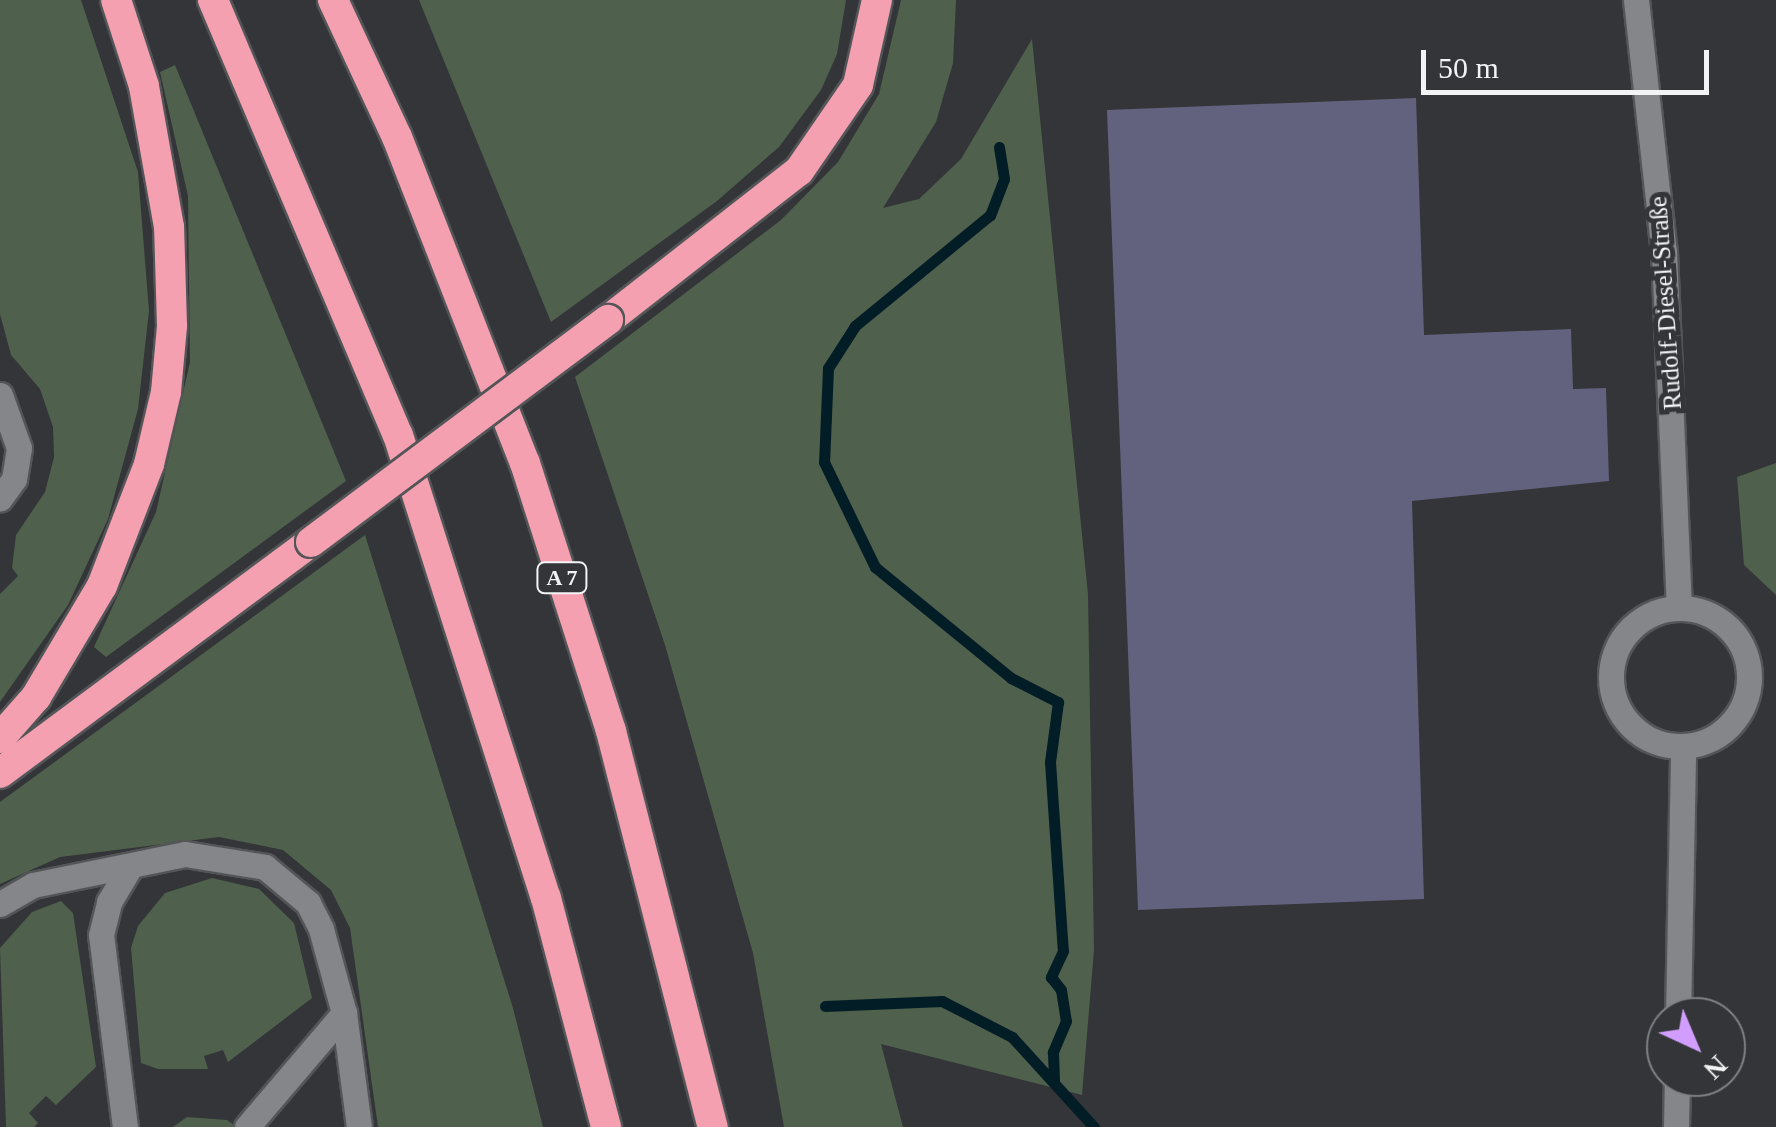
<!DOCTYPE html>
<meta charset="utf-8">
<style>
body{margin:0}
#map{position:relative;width:1776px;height:1127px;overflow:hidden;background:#333538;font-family:"Times New Roman",serif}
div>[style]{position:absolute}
.green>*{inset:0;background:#4f604c}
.stream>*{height:11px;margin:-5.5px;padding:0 5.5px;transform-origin:5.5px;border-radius:5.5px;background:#021d25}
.building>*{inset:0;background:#63627e}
.roads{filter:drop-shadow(2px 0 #535557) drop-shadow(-2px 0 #535557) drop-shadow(0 2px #535557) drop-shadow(0 -2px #535557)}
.minor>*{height:25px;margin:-12.5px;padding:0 12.5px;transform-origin:12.5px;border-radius:12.5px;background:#848689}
.minor>.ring{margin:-12.5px;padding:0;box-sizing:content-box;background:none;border:25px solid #848689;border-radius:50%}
.highway>*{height:30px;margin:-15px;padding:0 15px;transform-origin:15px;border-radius:15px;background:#f4a0b1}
.bridges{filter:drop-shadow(2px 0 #535557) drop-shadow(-2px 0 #535557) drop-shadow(0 2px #535557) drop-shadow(0 -2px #535557)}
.highway-bridge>*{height:30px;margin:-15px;padding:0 15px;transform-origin:15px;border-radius:15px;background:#f4a0b1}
span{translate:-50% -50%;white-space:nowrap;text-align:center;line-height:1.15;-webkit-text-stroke:10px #333538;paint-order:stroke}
.shield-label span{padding:2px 8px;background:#333538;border:2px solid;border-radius:8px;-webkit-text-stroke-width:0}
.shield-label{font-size:22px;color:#f2f3f5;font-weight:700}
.street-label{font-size:25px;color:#f2f3f5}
.north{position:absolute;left:1646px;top:997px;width:100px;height:100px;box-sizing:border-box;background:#333538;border:2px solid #7f8184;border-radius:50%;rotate:136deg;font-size:28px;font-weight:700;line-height:40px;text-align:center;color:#f2f3f5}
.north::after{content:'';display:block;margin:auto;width:35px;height:45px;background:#d19dfe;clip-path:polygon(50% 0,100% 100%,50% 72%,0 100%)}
.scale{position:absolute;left:1421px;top:50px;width:288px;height:45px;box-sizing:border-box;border:5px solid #f2f3f5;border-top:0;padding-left:12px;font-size:30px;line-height:35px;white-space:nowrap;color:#f2f3f5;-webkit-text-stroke:8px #333538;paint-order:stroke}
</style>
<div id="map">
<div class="green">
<i style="clip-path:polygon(0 0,81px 0,138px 172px,149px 311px,138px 409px,108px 519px,68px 605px,0 702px,0 594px,18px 576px,12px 568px,16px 535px,45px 492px,54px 457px,53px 427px,40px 389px,11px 355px,0 314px)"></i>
<i style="clip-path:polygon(419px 0,846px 0,837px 54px,821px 90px,779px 147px,717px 201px,551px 322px)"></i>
<i style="clip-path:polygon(901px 0,956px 0,953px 63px,936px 122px,883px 208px,919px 199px,961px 159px,1032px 39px,1088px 594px,1094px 950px,1082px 1095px,881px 1044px,903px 1127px,784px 1127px,753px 953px,665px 645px,575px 377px,781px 220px,838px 162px,879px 94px)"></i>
<i style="clip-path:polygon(175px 65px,346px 481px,106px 657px,94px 647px,156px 512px,190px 362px,188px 196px,160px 72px)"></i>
<i style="clip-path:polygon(1776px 463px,1776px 595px,1744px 565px,1737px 477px)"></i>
<i style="clip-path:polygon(365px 535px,513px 1008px,543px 1127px,378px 1127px,350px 928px,331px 890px,283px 850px,219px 837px,60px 857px,0 884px,0 802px)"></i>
<i style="clip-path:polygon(212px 878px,259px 889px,294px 923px,312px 998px,228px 1062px,223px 1050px,204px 1056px,208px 1069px,158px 1069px,141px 1063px,131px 948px,138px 926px,165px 893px)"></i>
<i style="clip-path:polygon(61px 901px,73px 913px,96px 1067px,56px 1105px,46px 1096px,29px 1113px,38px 1123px,34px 1127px,6px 1127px,0 948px,32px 912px)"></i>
<i style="clip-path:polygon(187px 1117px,227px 1120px,237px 1127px,173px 1127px)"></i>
</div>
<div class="stream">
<i style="left:999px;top:147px;width:32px;rotate:81deg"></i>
<i style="left:1004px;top:179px;width:39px;rotate:111deg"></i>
<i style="left:990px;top:215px;width:175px;rotate:140.6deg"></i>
<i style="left:855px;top:326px;width:50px;rotate:122.7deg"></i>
<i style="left:828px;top:368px;width:94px;rotate:92.4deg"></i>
<i style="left:824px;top:462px;width:117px;rotate:64.1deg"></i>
<i style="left:875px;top:567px;width:176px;rotate:39.2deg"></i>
<i style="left:1011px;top:678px;width:53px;rotate:27.1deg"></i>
<i style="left:1058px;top:702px;width:61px;rotate:97.6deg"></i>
<i style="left:1050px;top:762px;width:189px;rotate:86.1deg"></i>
<i style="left:1063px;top:951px;width:29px;rotate:115deg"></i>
<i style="left:1051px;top:977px;width:16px;rotate:52deg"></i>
<i style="left:1061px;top:990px;width:31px;rotate:81deg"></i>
<i style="left:1066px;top:1021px;width:34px;rotate:113deg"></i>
<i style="left:1053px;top:1052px;width:31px;rotate:88deg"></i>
<i style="left:825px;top:1006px;width:117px;rotate:-2.4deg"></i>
<i style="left:942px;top:1001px;width:79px;rotate:27.2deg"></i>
<i style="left:1012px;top:1037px;width:122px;rotate:47.7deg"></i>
</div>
<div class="building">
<i style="clip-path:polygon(1416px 98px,1424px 335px,1571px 329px,1573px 389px,1606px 388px,1609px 481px,1412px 501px,1424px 899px,1138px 910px,1107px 110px)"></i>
</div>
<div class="roads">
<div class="minor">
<i style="left:1636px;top:0;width:254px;rotate:83.7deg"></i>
<i style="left:1664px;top:252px;width:355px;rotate:87.6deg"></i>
<i style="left:0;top:395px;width:56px;rotate:70.3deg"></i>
<i style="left:19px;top:448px;width:31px;rotate:99deg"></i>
<i style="left:14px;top:479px;width:24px;rotate:126deg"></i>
<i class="ring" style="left:1611px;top:608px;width:113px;height:113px"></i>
<i style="left:0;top:904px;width:38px;rotate:-30deg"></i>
<i style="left:33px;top:885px;width:155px;rotate:-11.5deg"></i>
<i style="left:185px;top:854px;width:81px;rotate:9.2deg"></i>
<i style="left:265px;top:867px;width:56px;rotate:39.9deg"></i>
<i style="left:308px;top:903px;width:29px;rotate:63deg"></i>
<i style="left:321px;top:929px;width:87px;rotate:74.7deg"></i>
<i style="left:344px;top:1013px;width:115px;rotate:82.5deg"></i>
<i style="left:1678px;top:1017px;width:271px;rotate:-88.9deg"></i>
<i style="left:125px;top:1127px;width:193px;rotate:-97.1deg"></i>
<i style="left:101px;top:935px;width:34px;rotate:-76deg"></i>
<i style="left:109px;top:902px;width:41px;rotate:-59deg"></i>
<i style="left:247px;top:1127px;width:150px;rotate:-49.6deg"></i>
<i style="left:1676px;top:1127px;width:50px;rotate:-88.9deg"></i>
</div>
<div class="highway">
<i style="left:213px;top:0;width:473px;rotate:67deg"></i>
<i style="left:398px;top:435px;width:486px;rotate:72.3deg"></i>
<i style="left:546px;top:898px;width:237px;rotate:75.3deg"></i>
<i style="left:333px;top:0;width:151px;rotate:65deg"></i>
<i style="left:397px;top:137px;width:350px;rotate:68.6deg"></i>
<i style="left:525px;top:463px;width:281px;rotate:72.2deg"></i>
<i style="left:611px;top:731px;width:409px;rotate:75.6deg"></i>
<i style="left:608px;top:320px;width:242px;rotate:-38deg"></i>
<i style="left:799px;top:171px;width:104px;rotate:-55.5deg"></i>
<i style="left:858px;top:85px;width:87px;rotate:-77.4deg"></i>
<i style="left:0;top:738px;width:55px;rotate:-48.7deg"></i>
<i style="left:36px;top:697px;width:129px;rotate:-59.3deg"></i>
<i style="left:102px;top:586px;width:131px;rotate:-68.9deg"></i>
<i style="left:149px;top:464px;width:74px;rotate:-76.7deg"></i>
<i style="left:166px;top:392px;width:66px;rotate:-84.8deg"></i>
<i style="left:172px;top:326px;width:99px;rotate:-91.7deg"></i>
<i style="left:169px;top:227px;width:143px;rotate:-100.1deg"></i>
<i style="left:144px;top:86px;width:90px;rotate:-108deg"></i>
<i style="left:0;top:773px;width:387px;rotate:-36.6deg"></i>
</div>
</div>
<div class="bridges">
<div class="highway-bridge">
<i style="left:311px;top:542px;width:371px;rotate:-36.8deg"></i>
</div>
</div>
<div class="shield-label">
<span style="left:562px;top:578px">A 7</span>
</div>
<div class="street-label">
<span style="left:1666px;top:303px;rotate:-94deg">Rudolf-Diesel-Straße</span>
</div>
<div class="north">N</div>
<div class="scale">50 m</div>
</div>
